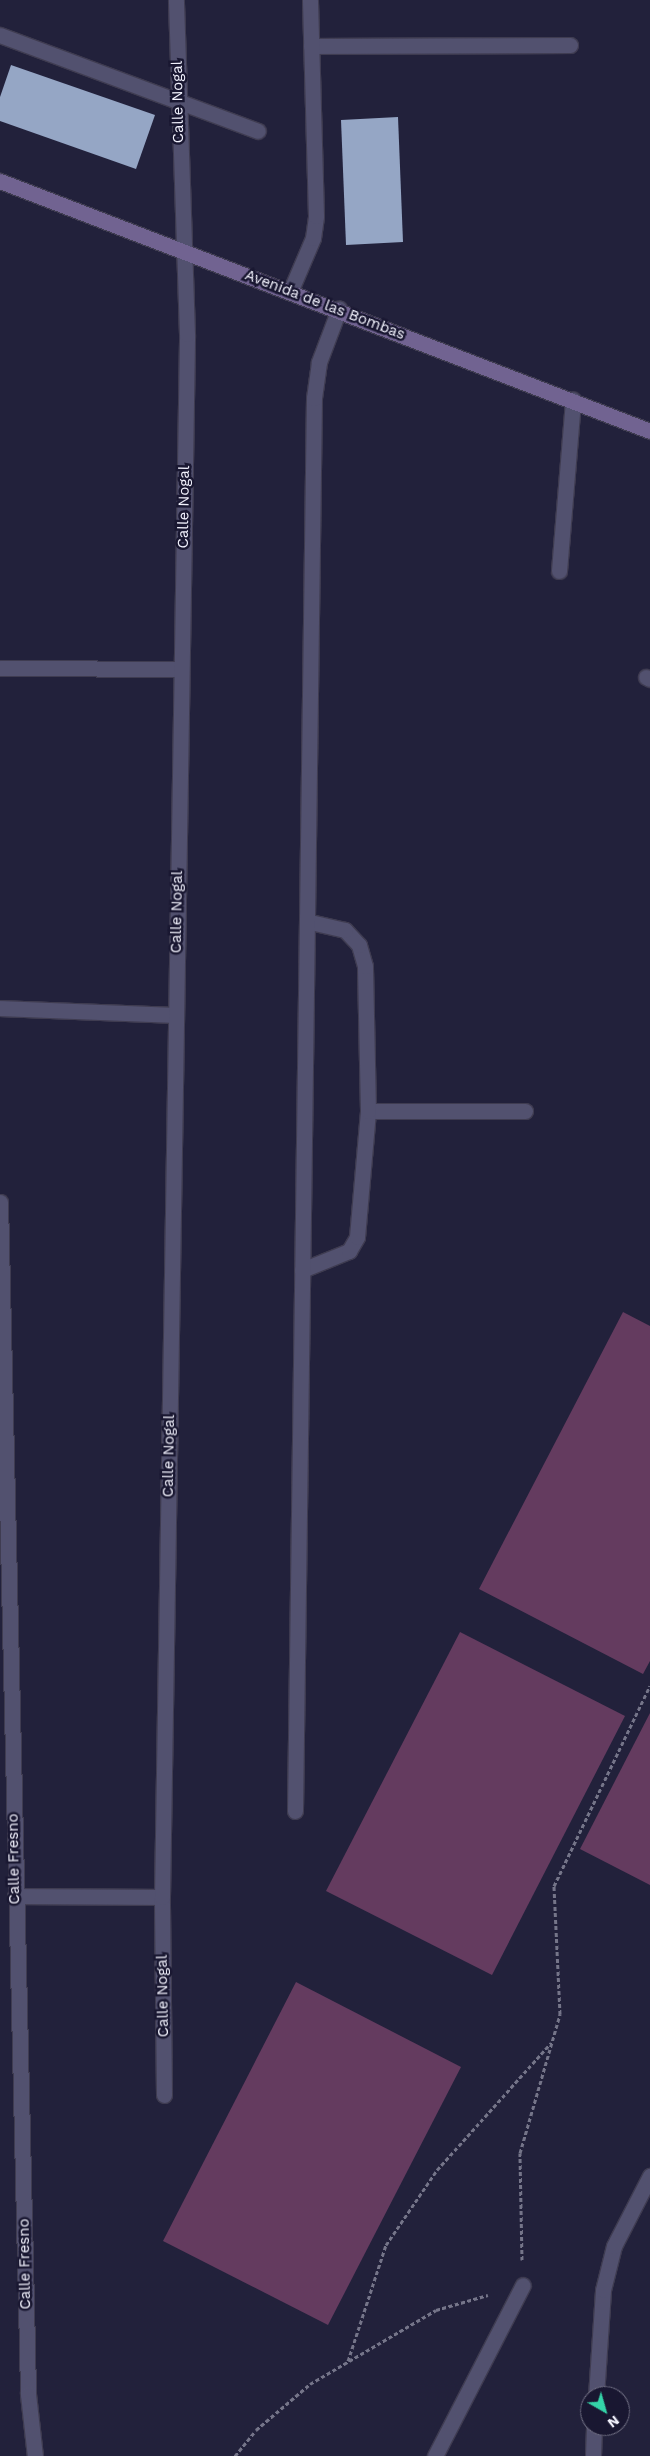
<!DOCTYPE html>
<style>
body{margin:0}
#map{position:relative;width:650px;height:2456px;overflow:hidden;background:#22213b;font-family:"Work Sans",sans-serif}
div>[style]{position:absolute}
.green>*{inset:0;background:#643b5f}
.building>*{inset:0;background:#95a6c5}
.path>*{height:3px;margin-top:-1.5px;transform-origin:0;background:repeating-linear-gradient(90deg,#757589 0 4px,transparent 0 6.5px)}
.roads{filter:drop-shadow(1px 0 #3f3c51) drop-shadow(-1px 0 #3f3c51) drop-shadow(0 1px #3f3c51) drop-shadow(0 -1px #3f3c51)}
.lane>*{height:15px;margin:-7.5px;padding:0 7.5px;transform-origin:7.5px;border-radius:7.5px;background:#52516f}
.street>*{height:15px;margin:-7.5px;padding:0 7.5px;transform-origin:7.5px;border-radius:7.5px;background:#52516f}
.secondary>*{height:15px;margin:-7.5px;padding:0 7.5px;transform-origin:7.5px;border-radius:7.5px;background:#716391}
span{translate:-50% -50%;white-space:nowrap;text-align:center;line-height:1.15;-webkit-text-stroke:5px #191731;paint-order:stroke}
.street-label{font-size:15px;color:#f2f2fd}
.north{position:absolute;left:580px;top:2386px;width:50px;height:50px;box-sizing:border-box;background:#191731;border:1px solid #706f83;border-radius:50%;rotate:142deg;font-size:14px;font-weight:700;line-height:20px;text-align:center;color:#f2f2fd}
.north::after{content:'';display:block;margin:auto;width:18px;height:22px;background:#34d4a8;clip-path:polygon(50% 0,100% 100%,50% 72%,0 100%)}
</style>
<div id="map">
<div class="green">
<i style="clip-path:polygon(623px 1312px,650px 1326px,650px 1661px,643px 1674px,479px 1589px)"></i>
<i style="clip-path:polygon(460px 1632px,625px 1716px,492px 1975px,326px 1891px)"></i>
<i style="clip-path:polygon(650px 1713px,650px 1885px,580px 1849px)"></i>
<i style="clip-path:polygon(296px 1982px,461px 2067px,328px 2325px,163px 2241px)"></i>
</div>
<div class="building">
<i style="clip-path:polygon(11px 65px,155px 115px,136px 169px,0 121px,0 97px)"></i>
<i style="clip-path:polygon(398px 117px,403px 242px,346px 245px,341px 120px)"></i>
</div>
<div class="path">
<i style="left:522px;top:2260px;width:107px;rotate:-91.1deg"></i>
<i style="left:520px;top:2153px;width:145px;rotate:-73.9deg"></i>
<i style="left:560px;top:2014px;width:128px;rotate:-92.7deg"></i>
<i style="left:554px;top:1886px;width:222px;rotate:-64.4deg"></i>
<i style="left:348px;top:2361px;width:122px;rotate:-71.9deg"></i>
<i style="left:386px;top:2245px;width:91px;rotate:-55.8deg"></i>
<i style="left:437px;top:2170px;width:171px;rotate:-48.1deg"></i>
<i style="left:235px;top:2456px;width:33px;rotate:-51deg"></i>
<i style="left:256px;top:2430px;width:71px;rotate:-40.4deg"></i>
<i style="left:310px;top:2384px;width:146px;rotate:-30.4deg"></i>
<i style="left:436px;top:2310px;width:54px;rotate:-16.1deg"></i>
</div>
<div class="roads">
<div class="lane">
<i style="left:311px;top:46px;width:259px;rotate:-0.2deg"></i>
</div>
<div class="street">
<i style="left:0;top:35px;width:275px;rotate:20.4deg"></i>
<i style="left:290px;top:292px;width:59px;rotate:-66.9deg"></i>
<i style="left:313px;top:238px;width:22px;rotate:-82deg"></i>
<i style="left:316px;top:216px;width:216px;rotate:-91.6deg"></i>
<i style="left:559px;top:571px;width:172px;rotate:-85.3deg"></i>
<i style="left:0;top:668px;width:181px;rotate:0.3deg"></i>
<i style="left:646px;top:677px;width:4px;rotate:27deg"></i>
<i style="left:0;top:1008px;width:175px;rotate:2.3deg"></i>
<i style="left:368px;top:1111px;width:157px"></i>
<i style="left:0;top:1202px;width:1192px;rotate:88.65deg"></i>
<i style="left:28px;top:2394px;width:62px;rotate:83.6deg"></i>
<i style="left:302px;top:1270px;width:51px;rotate:-22deg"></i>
<i style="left:349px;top:1251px;width:16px;rotate:-60deg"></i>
<i style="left:357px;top:1237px;width:126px;rotate:-85deg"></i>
<i style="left:368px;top:1111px;width:145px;rotate:-91.2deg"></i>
<i style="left:365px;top:966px;width:22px;rotate:-106deg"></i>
<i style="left:359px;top:945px;width:21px;rotate:-133deg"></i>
<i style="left:345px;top:930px;width:39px;rotate:-167deg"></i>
<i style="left:295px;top:1811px;width:1413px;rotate:-89.23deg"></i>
<i style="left:314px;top:398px;width:36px;rotate:-82deg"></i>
<i style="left:319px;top:362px;width:57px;rotate:-69.3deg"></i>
<i style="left:15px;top:1896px;width:147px;rotate:0.4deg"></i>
<i style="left:164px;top:2095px;width:198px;rotate:-90.6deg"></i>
<i style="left:162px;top:1897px;width:1563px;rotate:-89.08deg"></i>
<i style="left:187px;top:334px;width:334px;rotate:-91.9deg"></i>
<i style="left:596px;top:2396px;width:106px;rotate:-86.2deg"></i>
<i style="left:603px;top:2290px;width:45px;rotate:-76deg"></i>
<i style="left:614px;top:2246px;width:79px;rotate:-62.8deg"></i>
<i style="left:435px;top:2456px;width:192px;rotate:-62.8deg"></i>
<i style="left:593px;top:2456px;width:30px;rotate:-88deg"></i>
</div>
<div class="secondary">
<i style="left:0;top:181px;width:696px;rotate:21.04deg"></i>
</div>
</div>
<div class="street-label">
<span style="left:178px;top:102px;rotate:-91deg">Calle Nogal</span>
<span style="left:325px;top:305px;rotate:21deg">Avenida de las Bombas</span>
<span style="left:184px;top:507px;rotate:-89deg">Calle Nogal</span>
<span style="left:177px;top:912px;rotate:-89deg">Calle Nogal</span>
<span style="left:169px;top:1456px;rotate:-89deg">Calle Nogal</span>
<span style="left:14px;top:1859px;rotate:-91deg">Calle Fresno</span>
<span style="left:163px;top:1996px;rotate:-91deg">Calle Nogal</span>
<span style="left:25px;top:2264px;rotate:-91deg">Calle Fresno</span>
</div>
<div class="north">N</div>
</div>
